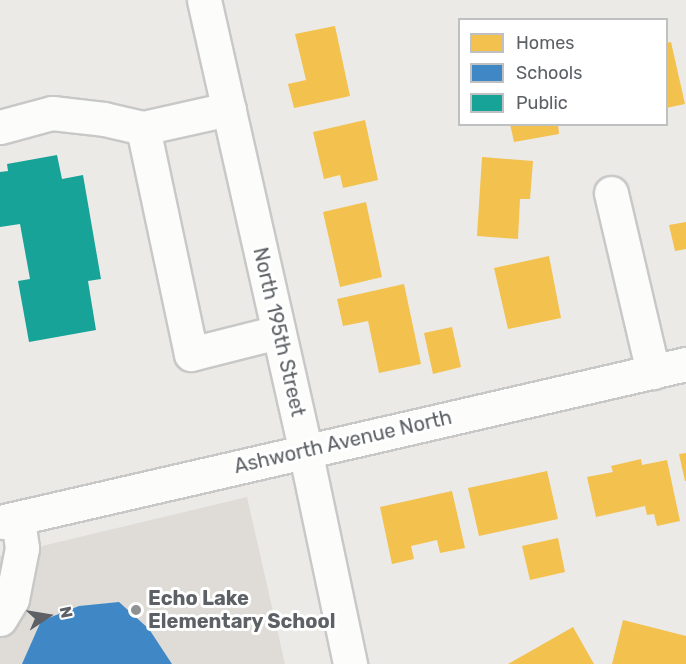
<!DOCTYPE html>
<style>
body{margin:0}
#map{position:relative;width:686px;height:664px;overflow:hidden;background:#eceae7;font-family:Rubik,sans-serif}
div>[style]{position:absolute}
.education>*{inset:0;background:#dfdcd7}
.homes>*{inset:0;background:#f2c14e}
.schools>*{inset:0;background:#3f88c5}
.public>*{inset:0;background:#17a398}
.roads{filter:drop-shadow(2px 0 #c8c8c8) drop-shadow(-2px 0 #c8c8c8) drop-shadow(0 2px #c8c8c8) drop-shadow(0 -2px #c8c8c8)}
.minor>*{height:33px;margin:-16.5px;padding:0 16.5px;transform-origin:16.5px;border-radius:16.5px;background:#fcfcfb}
.dots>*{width:16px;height:16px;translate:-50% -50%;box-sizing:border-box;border:3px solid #fff;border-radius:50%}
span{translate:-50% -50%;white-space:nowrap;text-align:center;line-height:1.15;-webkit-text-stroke:6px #fff;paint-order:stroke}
.street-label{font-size:20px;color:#5d6165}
.poi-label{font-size:20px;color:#5d6165;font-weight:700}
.left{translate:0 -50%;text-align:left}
.legend{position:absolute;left:458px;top:18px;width:210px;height:108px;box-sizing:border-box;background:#fff;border:2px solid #bec0c1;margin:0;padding:8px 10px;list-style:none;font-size:18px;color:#5d6165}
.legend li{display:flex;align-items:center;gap:12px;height:30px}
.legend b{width:30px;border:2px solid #bec0c1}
.north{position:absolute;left:18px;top:586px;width:60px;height:60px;-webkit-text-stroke:4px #fff;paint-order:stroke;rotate:78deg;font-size:16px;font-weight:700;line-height:24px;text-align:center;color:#5d6165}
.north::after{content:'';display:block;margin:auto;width:21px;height:27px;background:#5d6165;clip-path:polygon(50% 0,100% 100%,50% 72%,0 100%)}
</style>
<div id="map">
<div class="education">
<i style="clip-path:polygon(247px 497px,285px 664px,0 664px,0 556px)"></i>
</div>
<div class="homes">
<i style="clip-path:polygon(335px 26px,350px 96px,294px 108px,288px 84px,306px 80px,295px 34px)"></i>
<i style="clip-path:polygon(671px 42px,685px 104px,666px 108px,666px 43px)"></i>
<i style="clip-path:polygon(365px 120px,378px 180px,343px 188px,340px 175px,324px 179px,313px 132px)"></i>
<i style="clip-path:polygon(510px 124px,558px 124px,559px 134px,514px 142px)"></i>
<i style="clip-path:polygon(482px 157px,533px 161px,530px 199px,520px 199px,518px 239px,477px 236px)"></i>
<i style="clip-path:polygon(366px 202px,382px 277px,340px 287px,323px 212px)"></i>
<i style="clip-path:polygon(686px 222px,686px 249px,675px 251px,669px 225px)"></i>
<i style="clip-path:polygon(549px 256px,561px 318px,508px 329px,494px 268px)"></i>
<i style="clip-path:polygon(404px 284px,421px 364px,379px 373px,368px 321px,343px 326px,337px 299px)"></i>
<i style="clip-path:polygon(452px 327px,461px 367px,433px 374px,424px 333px)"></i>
<i style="clip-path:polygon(686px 453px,686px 481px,685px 481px,679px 454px)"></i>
<i style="clip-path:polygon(641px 459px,642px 465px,667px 460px,680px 521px,657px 526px,654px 514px,647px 515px,645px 506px,596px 517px,587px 477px,613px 472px,611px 466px)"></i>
<i style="clip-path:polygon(547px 471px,558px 519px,479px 536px,468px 488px)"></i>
<i style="clip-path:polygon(452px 491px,465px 548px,440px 553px,437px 540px,411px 546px,414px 559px,392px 564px,380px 507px)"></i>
<i style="clip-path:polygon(558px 538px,565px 572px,530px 580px,522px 546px)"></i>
<i style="clip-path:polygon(623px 620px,686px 636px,686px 664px,612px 664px)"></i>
<i style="clip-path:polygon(573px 627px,594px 664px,508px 664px)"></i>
</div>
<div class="schools">
<i style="clip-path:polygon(119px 602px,149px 629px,172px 664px,22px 664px,41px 621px,79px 606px)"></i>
</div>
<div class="public">
<i style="clip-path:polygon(57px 155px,62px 179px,83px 175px,101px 279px,88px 281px,96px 330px,29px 342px,18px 281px,30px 279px,20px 224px,0 227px,0 172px,8px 171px,7px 164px)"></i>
</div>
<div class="roads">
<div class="minor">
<i style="left:204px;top:0;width:461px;rotate:77.3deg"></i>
<i style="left:305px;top:450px;width:219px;rotate:78.1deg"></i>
<i style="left:0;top:127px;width:54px;rotate:-15.1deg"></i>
<i style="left:52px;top:113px;width:52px;rotate:6.6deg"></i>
<i style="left:104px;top:119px;width:40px;rotate:13deg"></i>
<i style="left:143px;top:128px;width:231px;rotate:78deg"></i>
<i style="left:191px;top:354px;width:90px;rotate:-14.2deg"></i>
<i style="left:143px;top:128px;width:88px;rotate:-12.5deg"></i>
<i style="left:611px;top:193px;width:184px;rotate:76.8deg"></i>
<i style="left:0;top:522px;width:704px;rotate:-12.97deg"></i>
<i style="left:0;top:619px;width:23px;rotate:-59deg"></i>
<i style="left:12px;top:599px;width:52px;rotate:-78.9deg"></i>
<i style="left:22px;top:548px;width:30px;rotate:-98deg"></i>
</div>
</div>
<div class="dots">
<i style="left:136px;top:610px;background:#8f9192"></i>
</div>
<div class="street-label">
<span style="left:279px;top:332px;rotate:77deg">North 195th Street</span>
<span style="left:343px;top:442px;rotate:-13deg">Ashworth Avenue North</span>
</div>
<div class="poi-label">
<span class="left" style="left:148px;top:610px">Echo Lake<br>Elementary School</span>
</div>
<ul class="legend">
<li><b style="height:16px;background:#f2c14e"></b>Homes</li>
<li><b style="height:16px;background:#3f88c5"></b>Schools</li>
<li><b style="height:16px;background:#17a398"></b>Public</li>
</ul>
<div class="north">N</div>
</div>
